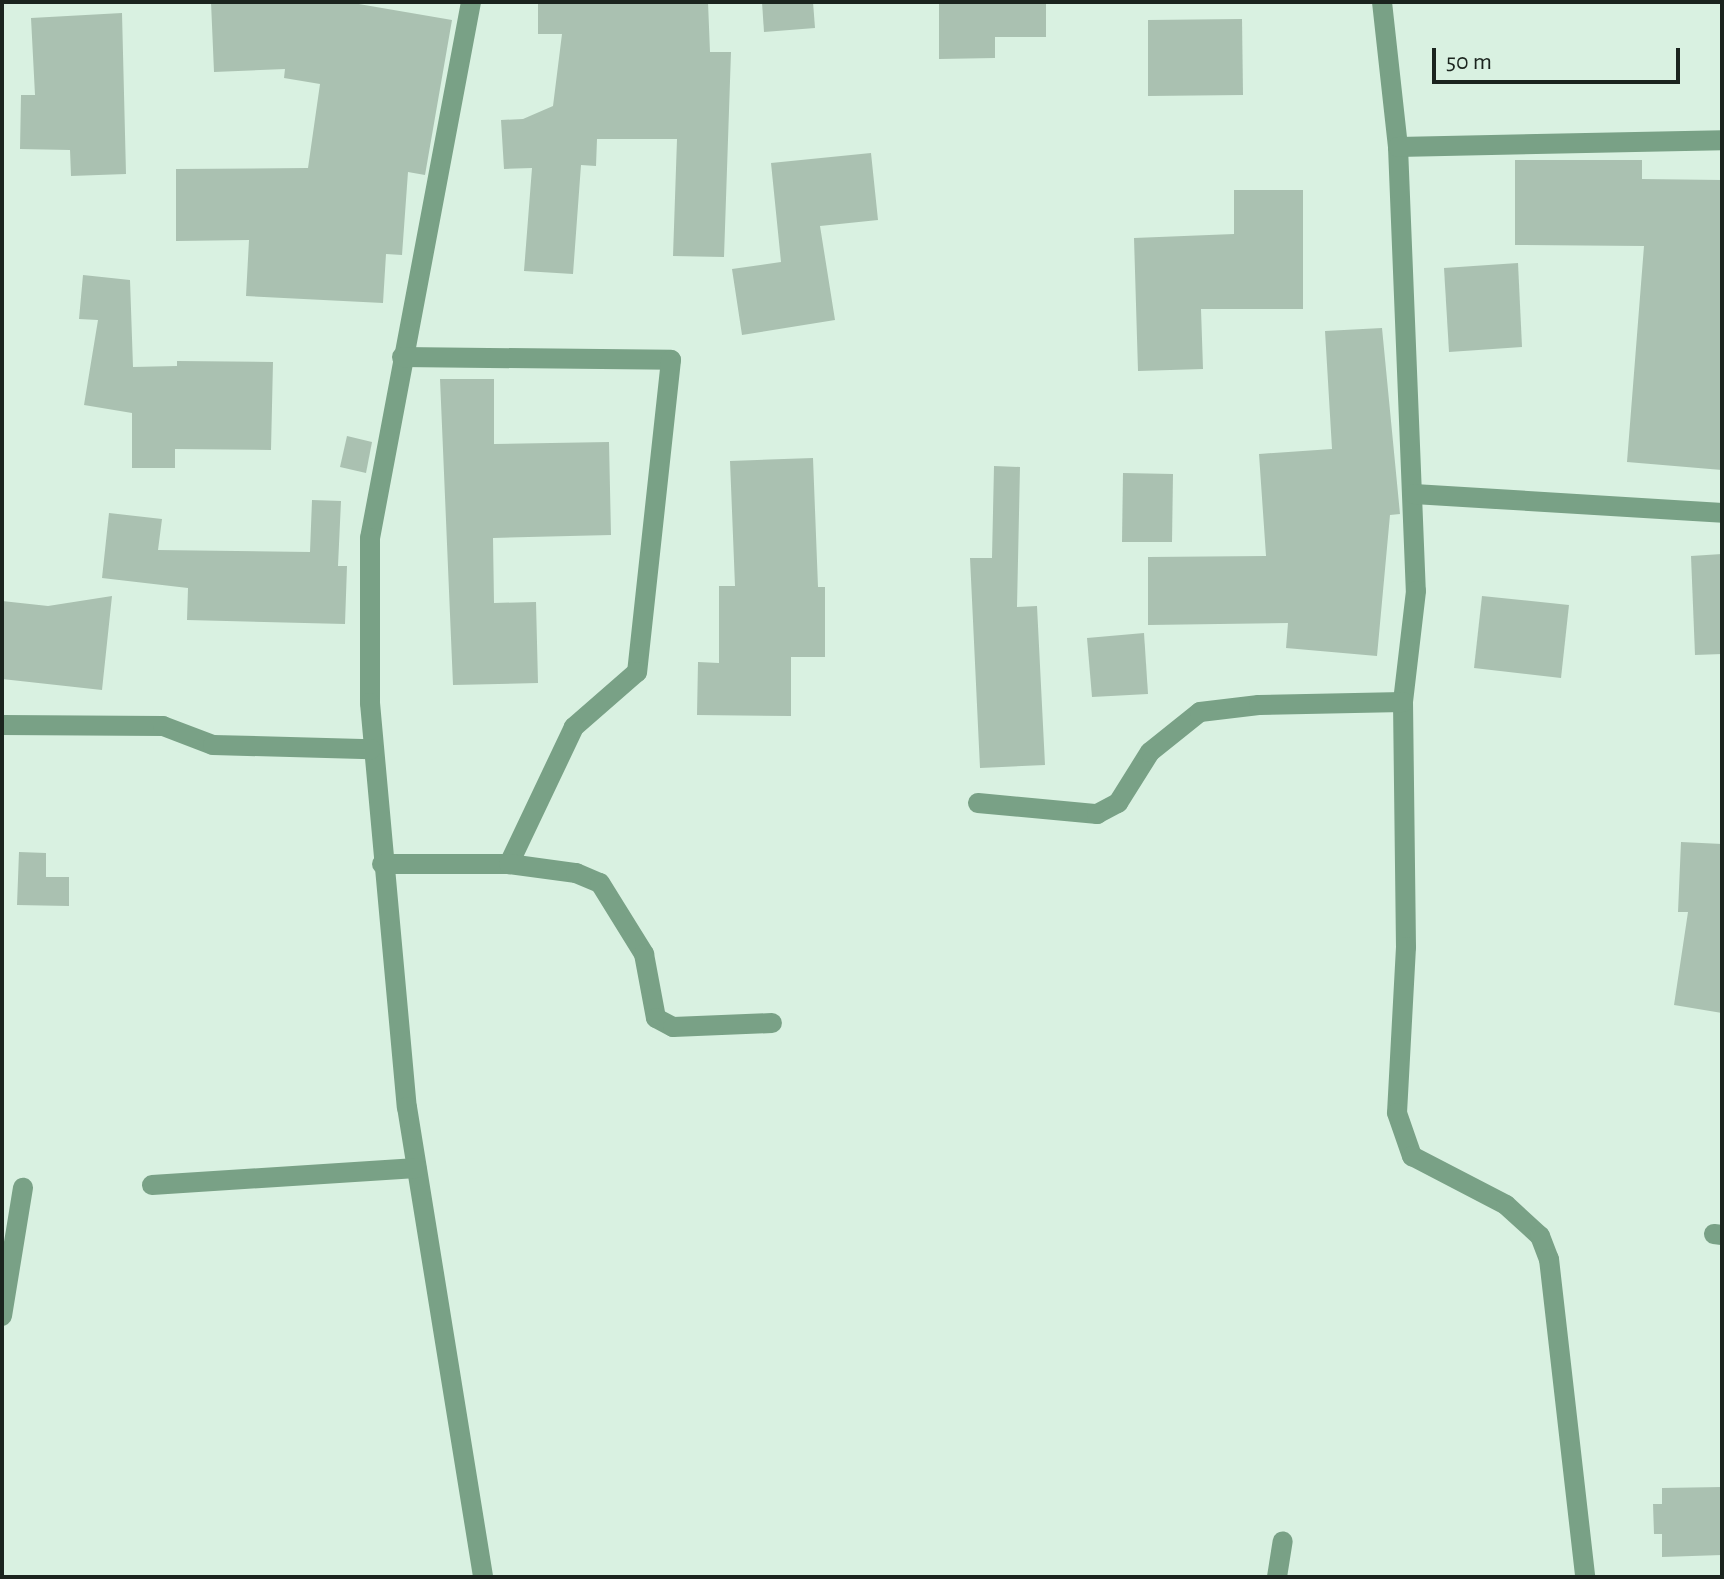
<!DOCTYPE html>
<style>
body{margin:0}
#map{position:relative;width:1724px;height:1579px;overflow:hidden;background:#d9f1e1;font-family:"Alegreya Sans",sans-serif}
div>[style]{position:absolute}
.building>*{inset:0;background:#aac1b1}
.minor>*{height:20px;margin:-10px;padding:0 10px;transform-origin:10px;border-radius:10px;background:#79a186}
span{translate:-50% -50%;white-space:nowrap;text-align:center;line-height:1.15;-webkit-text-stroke:8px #d9f1e1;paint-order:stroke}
.frame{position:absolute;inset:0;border:4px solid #1b241e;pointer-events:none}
.scale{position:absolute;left:1432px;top:48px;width:248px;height:36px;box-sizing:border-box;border:4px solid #1b241e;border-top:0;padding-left:10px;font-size:24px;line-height:28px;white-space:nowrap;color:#1b241e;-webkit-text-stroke:6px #d9f1e1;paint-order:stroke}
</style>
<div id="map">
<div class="building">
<i style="clip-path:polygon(211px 2px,347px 2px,452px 20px,425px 175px,408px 172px,402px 255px,386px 254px,383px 303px,246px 296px,249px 240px,176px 241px,176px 169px,308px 168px,320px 84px,284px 78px,285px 69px,214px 72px)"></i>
<i style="clip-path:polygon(538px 2px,708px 2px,710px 52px,731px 52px,724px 257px,673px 256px,677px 139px,597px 139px,596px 166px,581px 165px,573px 274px,524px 271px,532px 168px,504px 169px,501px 120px,523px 119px,553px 106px,562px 34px,538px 34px)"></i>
<i style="clip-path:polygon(762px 2px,813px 2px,815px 28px,764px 32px)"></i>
<i style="clip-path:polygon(939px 2px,1046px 2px,1046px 37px,995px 37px,995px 58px,939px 59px)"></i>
<i style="clip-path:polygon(122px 13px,126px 174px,71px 176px,70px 150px,20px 149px,21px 95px,35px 95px,31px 18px)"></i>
<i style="clip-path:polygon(1242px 19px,1243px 95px,1148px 96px,1148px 20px)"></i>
<i style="clip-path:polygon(871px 153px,878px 220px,820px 226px,835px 320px,742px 335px,732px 269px,781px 262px,771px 163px)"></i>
<i style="clip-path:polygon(1515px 160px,1642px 160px,1642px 179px,1722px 180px,1722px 470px,1627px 462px,1644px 246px,1515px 245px)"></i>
<i style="clip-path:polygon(1234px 190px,1303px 190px,1303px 309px,1201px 309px,1203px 369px,1138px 371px,1134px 238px,1234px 234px)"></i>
<i style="clip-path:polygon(1518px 263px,1522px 347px,1449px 352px,1444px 268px)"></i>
<i style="clip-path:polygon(83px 275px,130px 280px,133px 367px,177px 366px,177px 361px,273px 362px,271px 450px,175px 449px,175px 468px,132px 468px,132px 413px,84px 405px,98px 320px,79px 319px)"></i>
<i style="clip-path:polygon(1382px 328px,1400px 514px,1390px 515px,1377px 656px,1286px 648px,1288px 623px,1148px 625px,1148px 557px,1266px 556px,1259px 454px,1332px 449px,1325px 331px)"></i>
<i style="clip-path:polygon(440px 379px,494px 379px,494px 444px,609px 442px,611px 535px,493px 538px,494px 603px,536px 602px,538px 683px,453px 685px)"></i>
<i style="clip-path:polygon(347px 436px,372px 442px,366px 473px,340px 467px)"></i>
<i style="clip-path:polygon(813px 458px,818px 587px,825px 587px,825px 657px,791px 657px,791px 716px,697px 715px,698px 662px,719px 663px,719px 586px,735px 586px,730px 461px)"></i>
<i style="clip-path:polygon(994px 466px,1020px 467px,1017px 607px,1037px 606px,1045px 765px,980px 768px,970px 558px,992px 558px)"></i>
<i style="clip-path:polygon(1123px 473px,1173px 474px,1172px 542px,1122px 542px)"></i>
<i style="clip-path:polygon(312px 500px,341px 501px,338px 566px,347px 566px,345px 624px,187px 620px,188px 588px,102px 578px,109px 513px,162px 519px,158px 550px,310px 552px)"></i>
<i style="clip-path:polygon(1722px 554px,1722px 654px,1695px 655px,1691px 556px)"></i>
<i style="clip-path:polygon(112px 596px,102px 690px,2px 679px,2px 601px,48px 606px)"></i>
<i style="clip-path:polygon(1482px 596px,1569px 605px,1561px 678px,1474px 668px)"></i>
<i style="clip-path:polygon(1144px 633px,1148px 694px,1092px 697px,1087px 638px)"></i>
<i style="clip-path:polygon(1681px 842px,1722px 844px,1722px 1013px,1674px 1005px,1688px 912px,1678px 912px)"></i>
<i style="clip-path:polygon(19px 852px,46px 853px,46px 877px,69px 877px,69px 906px,17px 905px)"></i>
<i style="clip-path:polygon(1722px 1487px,1722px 1555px,1662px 1557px,1662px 1534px,1654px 1534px,1653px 1504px,1662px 1504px,1662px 1488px)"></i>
</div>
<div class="minor">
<i style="left:471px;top:2px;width:545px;rotate:100.67deg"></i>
<i style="left:370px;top:538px;width:165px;rotate:90deg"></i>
<i style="left:370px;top:703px;width:406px;rotate:84.8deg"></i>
<i style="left:407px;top:1107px;width:476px;rotate:80.8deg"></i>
<i style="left:1382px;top:2px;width:146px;rotate:83.7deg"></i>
<i style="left:1398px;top:147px;width:444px;rotate:87.7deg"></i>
<i style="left:1416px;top:591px;width:112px;rotate:96.7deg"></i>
<i style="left:1403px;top:702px;width:245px;rotate:89.3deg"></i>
<i style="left:1406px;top:947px;width:166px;rotate:93.1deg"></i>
<i style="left:1397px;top:1113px;width:46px;rotate:70.8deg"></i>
<i style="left:1412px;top:1156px;width:106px;rotate:27.5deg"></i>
<i style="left:1506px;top:1205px;width:46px;rotate:42.4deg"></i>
<i style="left:1540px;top:1236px;width:25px;rotate:69deg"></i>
<i style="left:1549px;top:1259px;width:320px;rotate:83.5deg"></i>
<i style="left:1398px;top:147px;width:324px;rotate:-1.2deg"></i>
<i style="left:402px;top:357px;width:269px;rotate:0.6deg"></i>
<i style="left:671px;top:360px;width:314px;rotate:96.2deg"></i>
<i style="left:637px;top:672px;width:84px;rotate:138.9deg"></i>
<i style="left:574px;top:727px;width:152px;rotate:115.4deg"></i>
<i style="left:1414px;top:494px;width:309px;rotate:3.5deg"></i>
<i style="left:2px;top:725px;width:161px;rotate:0.4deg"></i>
<i style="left:163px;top:726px;width:53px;rotate:20.8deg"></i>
<i style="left:213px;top:745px;width:158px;rotate:1.5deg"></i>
<i style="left:978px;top:803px;width:120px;rotate:5.3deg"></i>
<i style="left:1097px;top:814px;width:24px;rotate:-28deg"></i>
<i style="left:1118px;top:803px;width:60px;rotate:-57.9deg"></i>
<i style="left:1150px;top:752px;width:64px;rotate:-38.7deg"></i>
<i style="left:1200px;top:712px;width:59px;rotate:-6.8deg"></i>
<i style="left:1259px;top:705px;width:144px;rotate:-1.2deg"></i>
<i style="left:382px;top:864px;width:127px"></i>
<i style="left:509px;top:864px;width:68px;rotate:7.7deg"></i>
<i style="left:576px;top:873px;width:26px;rotate:23deg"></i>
<i style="left:600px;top:883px;width:84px;rotate:58.2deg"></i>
<i style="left:644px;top:954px;width:65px;rotate:79.4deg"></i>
<i style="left:656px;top:1018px;width:19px;rotate:28deg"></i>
<i style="left:673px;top:1027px;width:99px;rotate:-2.3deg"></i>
<i style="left:152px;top:1185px;width:265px;rotate:-3.7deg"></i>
<i style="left:1714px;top:1234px;width:8px;rotate:7deg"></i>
<i style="left:2px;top:1316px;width:130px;rotate:-80.7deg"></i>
<i style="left:1277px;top:1577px;width:36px;rotate:-81deg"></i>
</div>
<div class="frame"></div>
<div class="scale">50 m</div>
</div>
